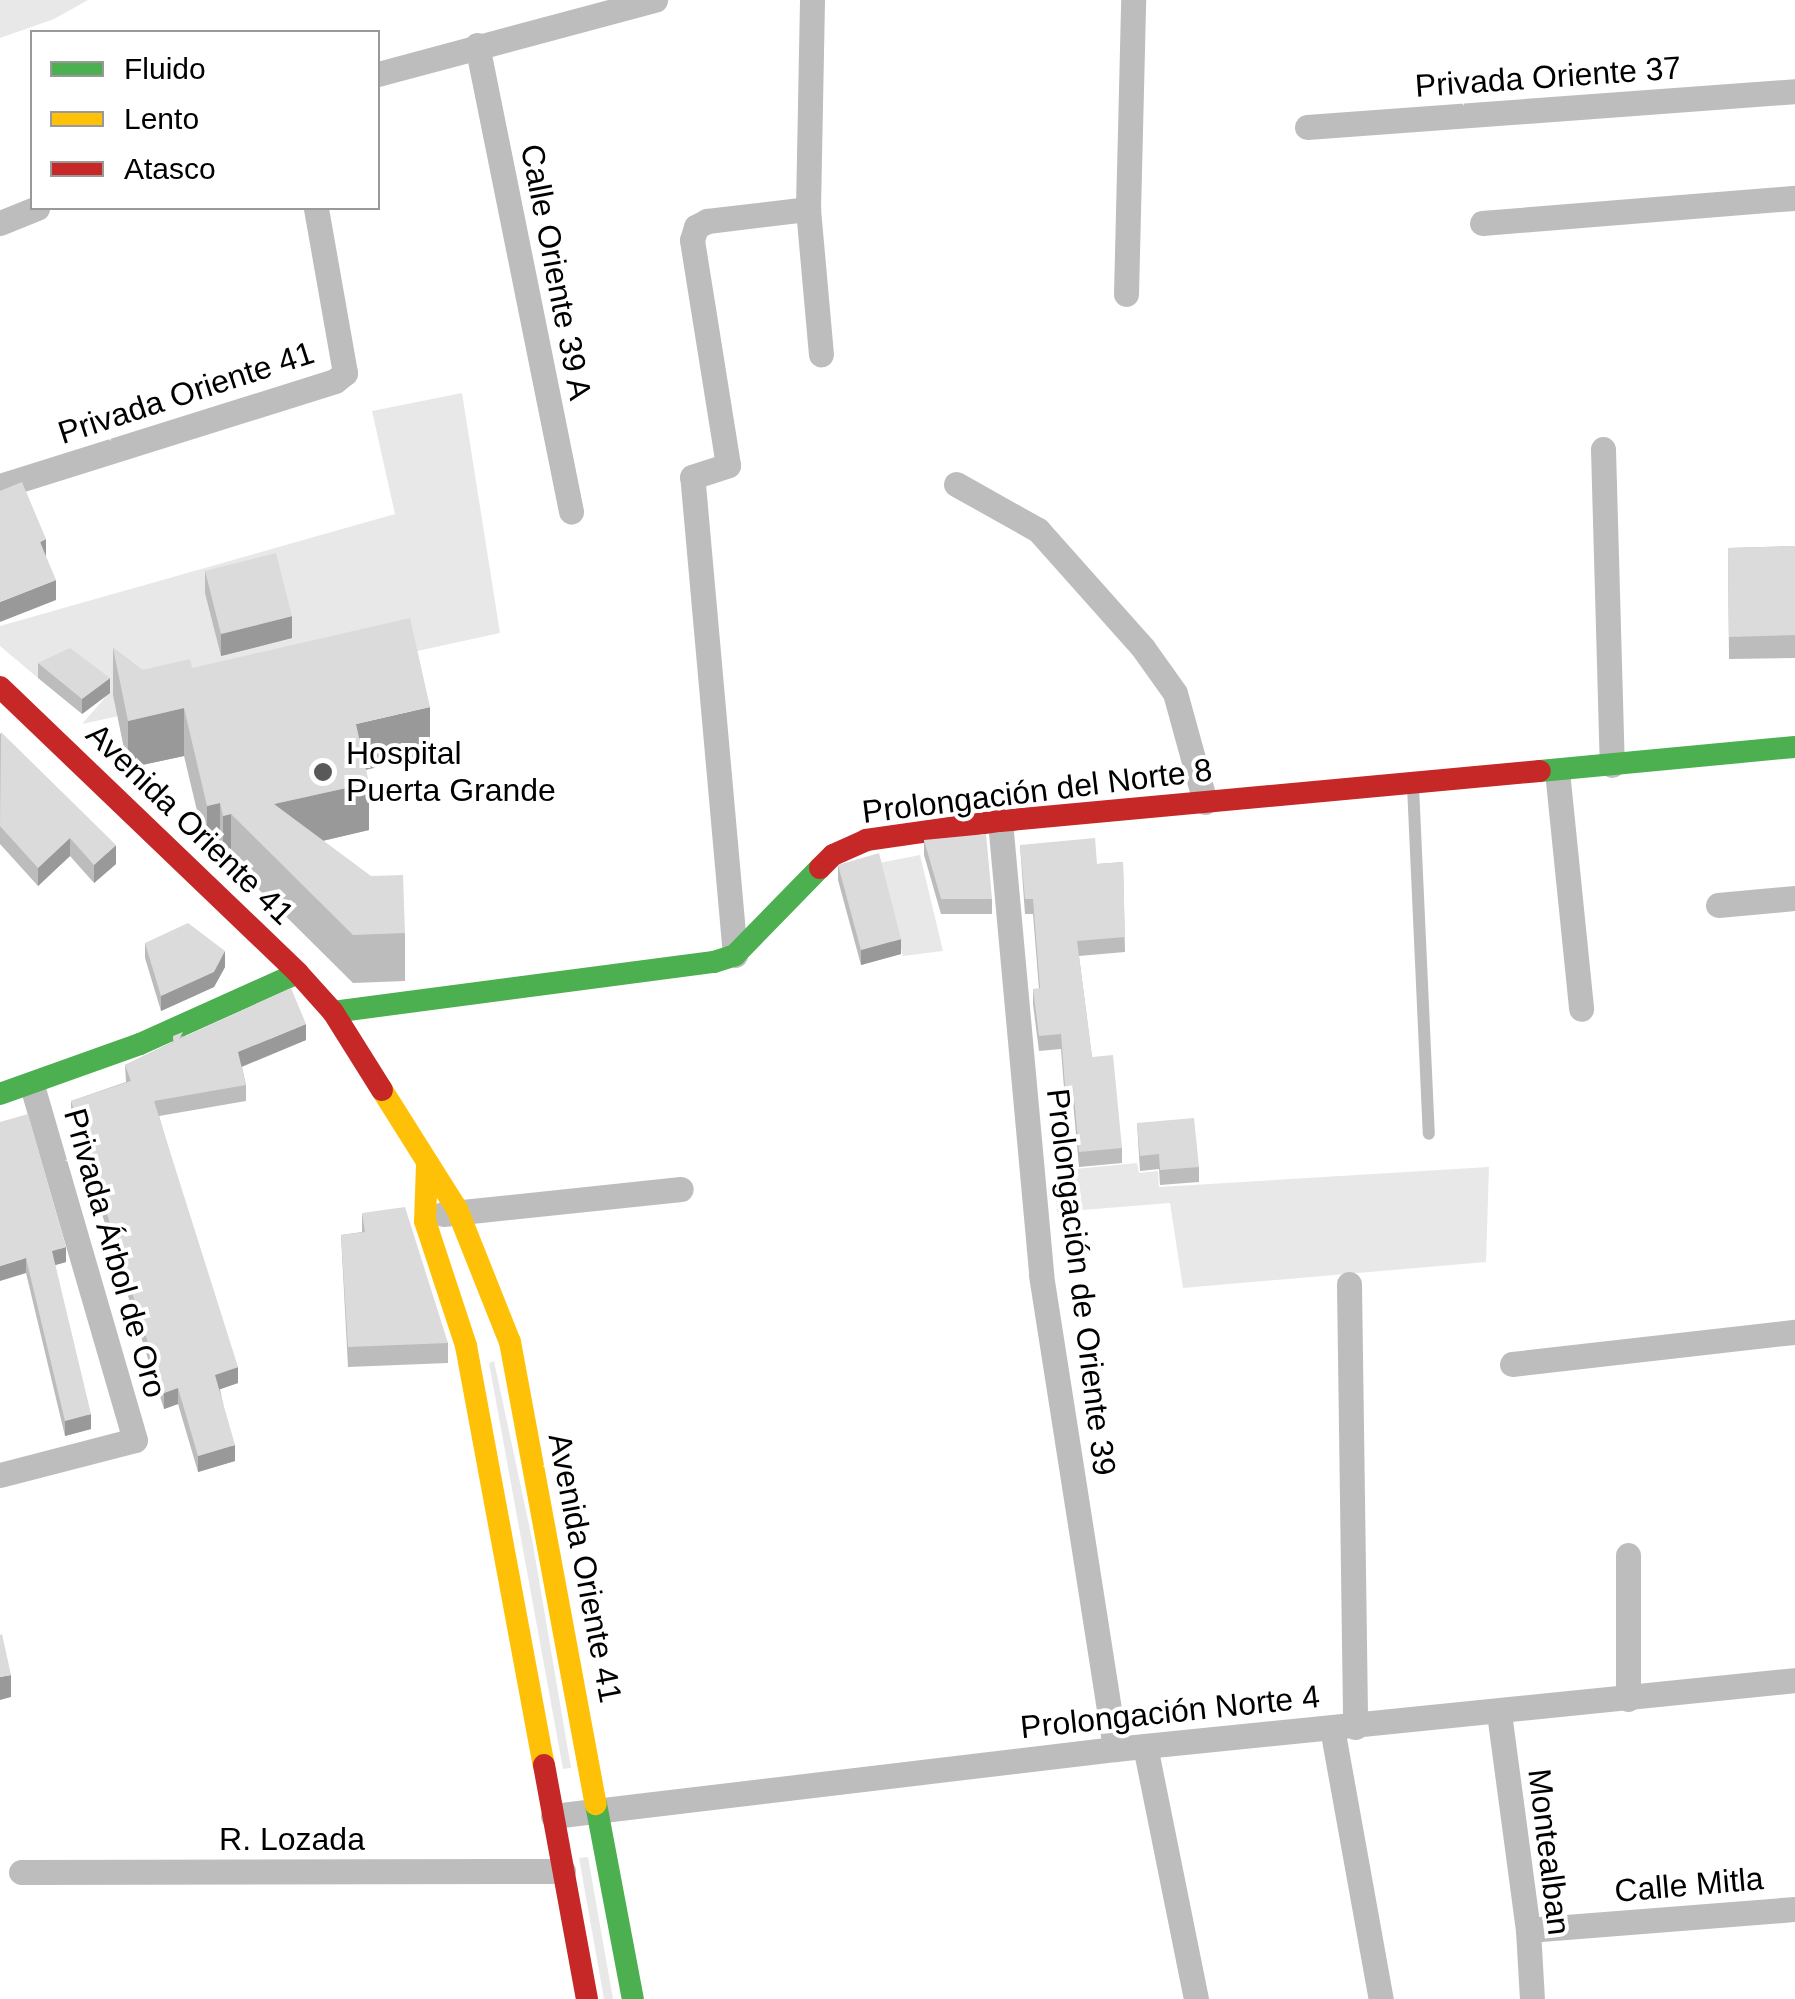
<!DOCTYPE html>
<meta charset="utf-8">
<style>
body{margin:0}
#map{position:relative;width:1795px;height:1999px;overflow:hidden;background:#fff;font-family:Arial,sans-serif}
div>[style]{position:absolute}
.green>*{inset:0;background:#e8e8e8}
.lane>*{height:12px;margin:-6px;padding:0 6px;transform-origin:6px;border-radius:6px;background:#bdbdbd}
.street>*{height:25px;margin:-12.5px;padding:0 12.5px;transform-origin:12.5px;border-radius:12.5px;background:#bdbdbd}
.fast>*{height:22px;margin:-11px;padding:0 11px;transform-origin:11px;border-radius:11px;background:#4caf50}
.slow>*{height:22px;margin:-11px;padding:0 11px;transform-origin:11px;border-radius:11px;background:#ffc107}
.jam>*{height:22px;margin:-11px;padding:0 11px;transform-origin:11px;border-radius:11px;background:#c62828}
.wall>*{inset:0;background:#bcbcbc}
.shaded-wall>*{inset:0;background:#999}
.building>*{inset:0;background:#dbdbdb}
.dots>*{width:28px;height:28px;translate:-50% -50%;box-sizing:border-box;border:5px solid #fff;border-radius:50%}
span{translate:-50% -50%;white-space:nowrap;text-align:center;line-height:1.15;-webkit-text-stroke:8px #fff;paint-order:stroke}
.street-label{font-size:32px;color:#000}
.poi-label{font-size:32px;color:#000}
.left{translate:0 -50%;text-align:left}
.legend{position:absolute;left:30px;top:30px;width:350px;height:180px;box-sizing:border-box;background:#fff;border:2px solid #999;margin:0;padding:12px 18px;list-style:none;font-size:30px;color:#000}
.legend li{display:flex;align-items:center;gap:20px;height:50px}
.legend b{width:50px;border:2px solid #999}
</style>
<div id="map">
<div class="green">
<i style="clip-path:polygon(0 0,88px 0,54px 19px,0 38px)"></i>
<i style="clip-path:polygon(462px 393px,500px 633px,82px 724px,109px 693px,38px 678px,0 646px,0 626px,395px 514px,372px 411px)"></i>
<i style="clip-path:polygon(920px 855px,943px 951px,903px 956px,879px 863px)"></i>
<i style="clip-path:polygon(1137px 1163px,1139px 1173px,1158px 1171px,1159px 1187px,1489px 1167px,1486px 1262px,1183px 1288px,1170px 1203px,1057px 1212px,1054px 1171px)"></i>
<i style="clip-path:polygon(494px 1361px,532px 1539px,571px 1768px,563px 1769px,489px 1363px)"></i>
<i style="clip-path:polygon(588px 1857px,613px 1999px,604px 1999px,579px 1858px)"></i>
</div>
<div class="lane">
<i style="left:1413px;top:786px;width:348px;rotate:87.4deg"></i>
</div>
<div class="street">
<i style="left:812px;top:0;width:209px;rotate:91.1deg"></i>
<i style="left:808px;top:209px;width:146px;rotate:84.9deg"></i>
<i style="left:477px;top:45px;width:476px;rotate:78.6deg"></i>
<i style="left:378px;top:74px;width:287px;rotate:-15deg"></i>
<i style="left:1307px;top:127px;width:489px;rotate:-4.2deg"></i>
<i style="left:0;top:223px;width:40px;rotate:-22deg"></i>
<i style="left:1482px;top:223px;width:314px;rotate:-4.6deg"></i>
<i style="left:1126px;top:294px;width:294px;rotate:-88.6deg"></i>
<i style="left:1603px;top:449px;width:316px;rotate:88.4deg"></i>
<i style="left:956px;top:484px;width:94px;rotate:29.3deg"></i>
<i style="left:1038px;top:530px;width:158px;rotate:48.3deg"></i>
<i style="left:1143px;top:648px;width:55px;rotate:54.6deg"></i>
<i style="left:1175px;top:693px;width:113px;rotate:74.6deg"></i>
<i style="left:0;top:486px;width:351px;rotate:-17.4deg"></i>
<i style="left:335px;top:381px;width:13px;rotate:-39deg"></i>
<i style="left:345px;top:373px;width:168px;rotate:-100deg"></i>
<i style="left:1557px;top:771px;width:239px;rotate:84.2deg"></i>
<i style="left:1000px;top:821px;width:456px;rotate:84.8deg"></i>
<i style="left:1041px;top:1275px;width:480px;rotate:81.1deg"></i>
<i style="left:1718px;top:905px;width:77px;rotate:-5.2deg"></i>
<i style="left:735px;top:955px;width:480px;rotate:-95.1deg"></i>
<i style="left:692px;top:477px;width:38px;rotate:-18deg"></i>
<i style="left:728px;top:465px;width:228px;rotate:-99.1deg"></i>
<i style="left:692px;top:240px;width:14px;rotate:-73deg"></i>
<i style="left:696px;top:227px;width:13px;rotate:-29deg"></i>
<i style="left:707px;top:221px;width:102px;rotate:-6.8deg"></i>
<i style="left:443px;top:1214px;width:239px;rotate:-6deg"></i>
<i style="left:1349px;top:1284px;width:443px;rotate:89.2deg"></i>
<i style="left:1512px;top:1364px;width:285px;rotate:-6.5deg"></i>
<i style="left:0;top:1475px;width:139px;rotate:-14.5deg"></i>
<i style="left:135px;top:1440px;width:370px;rotate:-106.2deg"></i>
<i style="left:1628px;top:1555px;width:144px;rotate:90deg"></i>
<i style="left:1499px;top:1713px;width:219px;rotate:82.4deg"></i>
<i style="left:1528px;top:1930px;width:69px;rotate:86.7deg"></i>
<i style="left:1332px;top:1728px;width:275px;rotate:79.8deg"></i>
<i style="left:1145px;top:1746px;width:258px;rotate:78.6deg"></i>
<i style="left:553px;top:1816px;width:566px;rotate:-6.8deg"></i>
<i style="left:1115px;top:1749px;width:683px;rotate:-5.79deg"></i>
<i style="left:21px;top:1872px;width:542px;rotate:-0.11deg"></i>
<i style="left:1528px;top:1930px;width:268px;rotate:-4.5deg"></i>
</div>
<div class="fast">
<i style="left:1540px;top:771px;width:256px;rotate:-5.4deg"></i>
<i style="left:333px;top:1012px;width:384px;rotate:-7.5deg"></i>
<i style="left:714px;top:962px;width:22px;rotate:-18deg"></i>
<i style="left:735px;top:955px;width:122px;rotate:-45.7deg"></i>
<i style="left:0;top:1094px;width:149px;rotate:-19.7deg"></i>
<i style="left:140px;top:1044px;width:173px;rotate:-24.2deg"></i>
<i style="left:596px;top:1804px;width:198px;rotate:79.3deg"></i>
</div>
<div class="slow">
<i style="left:382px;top:1090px;width:141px;rotate:57.8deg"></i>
<i style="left:457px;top:1209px;width:143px;rotate:68.3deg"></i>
<i style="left:510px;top:1342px;width:470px;rotate:79.5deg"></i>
<i style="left:427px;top:1165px;width:56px;rotate:92deg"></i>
<i style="left:425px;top:1221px;width:132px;rotate:71.8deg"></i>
<i style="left:466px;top:1346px;width:426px;rotate:79.5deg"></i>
</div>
<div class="jam">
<i style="left:0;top:687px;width:413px;rotate:43.8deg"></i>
<i style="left:298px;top:973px;width:52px;rotate:48.1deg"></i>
<i style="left:333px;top:1012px;width:92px;rotate:57.9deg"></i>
<i style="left:820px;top:868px;width:18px;rotate:-45deg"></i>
<i style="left:833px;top:855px;width:36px;rotate:-24deg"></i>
<i style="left:866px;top:840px;width:135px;rotate:-8.1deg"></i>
<i style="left:1000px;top:821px;width:542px;rotate:-5.29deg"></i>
<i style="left:544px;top:1765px;width:238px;rotate:79.6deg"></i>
</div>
<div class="wall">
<i style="clip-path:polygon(1795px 546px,1795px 658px,1729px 659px,1728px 548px)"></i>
<i style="clip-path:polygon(205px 571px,292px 638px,221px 656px,205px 593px)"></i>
<i style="clip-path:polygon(113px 648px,142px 670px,192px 668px,430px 754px,366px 770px,369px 830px,323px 841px,405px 933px,405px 981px,353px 983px,231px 862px,223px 864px,220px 850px,207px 853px,184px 756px,128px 768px,113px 695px)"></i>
<i style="clip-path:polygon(38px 663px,110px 693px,82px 714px,38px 678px)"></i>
<i style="clip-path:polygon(0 733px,116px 864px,94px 883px,70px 856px,38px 886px,0 844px)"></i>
<i style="clip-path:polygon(924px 840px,992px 899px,992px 914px,941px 914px,924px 855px)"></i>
<i style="clip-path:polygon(1020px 845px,1097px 864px,1123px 862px,1125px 952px,1079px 956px,1092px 1057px,1122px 1148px,1122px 1163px,1079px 1167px,1073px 1101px,1065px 1101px,1061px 1049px,1039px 1051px,1033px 1004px,1033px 989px,1039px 989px,1033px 914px,1025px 914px)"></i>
<i style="clip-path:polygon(838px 865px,901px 954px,861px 965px,838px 880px)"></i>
<i style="clip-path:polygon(145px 943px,225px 967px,214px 987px,161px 1011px,145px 958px)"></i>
<i style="clip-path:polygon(173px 1036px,306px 1040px,242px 1067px,246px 1085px,246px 1101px,159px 1116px,238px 1383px,220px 1389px,235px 1461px,198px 1472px,178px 1404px,164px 1409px,71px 1117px,71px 1101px,126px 1082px,125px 1065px,173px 1042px)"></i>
<i style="clip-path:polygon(0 1122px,66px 1262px,55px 1265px,91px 1429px,65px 1436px,26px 1273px)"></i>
<i style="clip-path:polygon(1137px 1123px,1199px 1167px,1199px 1182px,1160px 1185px,1159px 1169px,1140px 1171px)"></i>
<i style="clip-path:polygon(362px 1213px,448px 1343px,448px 1363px,348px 1367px,341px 1235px,362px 1232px)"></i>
</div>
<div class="shaded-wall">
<i style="clip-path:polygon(46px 539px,46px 559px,40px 542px)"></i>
<i style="clip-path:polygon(56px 580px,56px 600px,0 622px,0 602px)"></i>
<i style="clip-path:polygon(292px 616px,292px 638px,221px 656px,221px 634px)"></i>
<i style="clip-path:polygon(110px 678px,110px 693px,82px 714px,82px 699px)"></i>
<i style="clip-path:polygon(430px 707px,430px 754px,356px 772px,356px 724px)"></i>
<i style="clip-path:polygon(184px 708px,184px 756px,128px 768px,128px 721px)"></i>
<i style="clip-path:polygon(369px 783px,369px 830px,274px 852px,274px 804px)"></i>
<i style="clip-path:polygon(220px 803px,220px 850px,207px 853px,207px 806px)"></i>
<i style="clip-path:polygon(231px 814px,231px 862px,223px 864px,223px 816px)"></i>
<i style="clip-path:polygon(70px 838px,70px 856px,38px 886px,38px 868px)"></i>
<i style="clip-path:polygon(116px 845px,116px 864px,94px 883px,94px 865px)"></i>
<i style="clip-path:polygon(901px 939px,901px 954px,861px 965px,861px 950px)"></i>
<i style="clip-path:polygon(225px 951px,225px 967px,214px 987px,161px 1011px,161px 996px)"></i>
<i style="clip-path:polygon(306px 1024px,306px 1040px,238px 1068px,238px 1052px)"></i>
<i style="clip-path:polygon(66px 1247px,66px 1262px,52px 1266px,52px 1251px)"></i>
<i style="clip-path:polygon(26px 1258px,26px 1273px,0 1281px,0 1266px)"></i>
<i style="clip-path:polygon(238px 1367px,238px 1383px,215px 1391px,215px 1375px)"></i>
<i style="clip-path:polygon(178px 1388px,178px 1404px,164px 1409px,164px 1393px)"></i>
<i style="clip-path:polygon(91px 1414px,91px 1429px,65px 1436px,65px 1421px)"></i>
<i style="clip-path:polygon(235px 1445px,235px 1461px,198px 1472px,198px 1456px)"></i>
<i style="clip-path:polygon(11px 1675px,11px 1697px,0 1700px,0 1677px)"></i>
</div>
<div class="building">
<i style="clip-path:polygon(22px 482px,46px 539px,40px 542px,56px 580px,0 602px,0 491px)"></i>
<i style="clip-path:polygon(1795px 546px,1795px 635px,1729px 637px,1728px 548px)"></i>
<i style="clip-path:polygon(276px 553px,292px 616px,221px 634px,205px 571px)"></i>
<i style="clip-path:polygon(410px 618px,430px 707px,356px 724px,369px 783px,274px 804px,371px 876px,403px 875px,405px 933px,353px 935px,231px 814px,223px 816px,220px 803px,207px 806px,184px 708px,128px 721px,113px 648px,142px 670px,190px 659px,192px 668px)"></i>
<i style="clip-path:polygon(70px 648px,110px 678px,82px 699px,38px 663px)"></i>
<i style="clip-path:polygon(1px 732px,116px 845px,94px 865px,70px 838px,38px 868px,0 826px)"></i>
<i style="clip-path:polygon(986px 834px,992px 899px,941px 899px,924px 840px)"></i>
<i style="clip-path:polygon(1095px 838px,1097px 864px,1123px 862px,1125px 937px,1077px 941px,1092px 1057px,1113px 1055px,1122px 1148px,1079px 1152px,1073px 1086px,1065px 1086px,1061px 1034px,1039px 1036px,1033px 989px,1040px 988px,1033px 899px,1025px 899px,1020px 845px)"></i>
<i style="clip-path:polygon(879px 853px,901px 939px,861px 950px,838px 865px)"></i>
<i style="clip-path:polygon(188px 923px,225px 951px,214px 972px,161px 996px,145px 943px)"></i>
<i style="clip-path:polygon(291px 988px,306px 1024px,238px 1052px,246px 1085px,154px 1101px,238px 1367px,215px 1375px,235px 1445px,198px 1456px,178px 1388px,164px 1393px,71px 1101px,131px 1081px,125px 1065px,174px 1042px,173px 1036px,183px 1032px,179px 1039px)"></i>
<i style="clip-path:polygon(28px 1114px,66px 1247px,52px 1251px,91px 1414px,65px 1421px,26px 1258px,0 1266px,0 1122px)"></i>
<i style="clip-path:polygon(1194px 1118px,1199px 1167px,1160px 1170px,1159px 1154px,1140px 1156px,1137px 1123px)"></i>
<i style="clip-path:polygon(405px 1207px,448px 1343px,348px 1347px,341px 1235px,365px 1232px,362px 1213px)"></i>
<i style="clip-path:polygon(2px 1634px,11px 1675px,0 1677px,0 1635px)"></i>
</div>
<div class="dots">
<i style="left:323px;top:772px;background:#595959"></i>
</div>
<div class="street-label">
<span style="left:1548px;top:77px;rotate:-4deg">Privada Oriente 37</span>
<span style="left:556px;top:272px;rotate:79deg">Calle Oriente 39 A</span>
<span style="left:186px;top:393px;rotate:-18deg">Privada Oriente 41</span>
<span style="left:1037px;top:791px;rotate:-7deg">Prolongación del Norte 8</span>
<span style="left:190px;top:824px;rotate:44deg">Avenida Oriente 41</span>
<span style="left:115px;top:1253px;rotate:74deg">Privada Árbol de Oro</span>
<span style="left:1081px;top:1282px;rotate:83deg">Prolongación de Oriente 39</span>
<span style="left:585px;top:1568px;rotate:79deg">Avenida Oriente 41</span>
<span style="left:1170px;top:1712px;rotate:-6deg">Prolongación Norte 4</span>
<span style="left:292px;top:1839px">R. Lozada</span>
<span style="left:1549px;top:1852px;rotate:83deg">Montealban</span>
<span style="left:1689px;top:1885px;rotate:-5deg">Calle Mitla</span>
</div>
<div class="poi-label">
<span class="left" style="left:346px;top:772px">Hospital<br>Puerta Grande</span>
</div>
<ul class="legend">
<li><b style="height:12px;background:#4caf50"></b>Fluido</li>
<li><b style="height:12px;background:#ffc107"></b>Lento</li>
<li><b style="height:12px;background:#c62828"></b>Atasco</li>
</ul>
</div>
